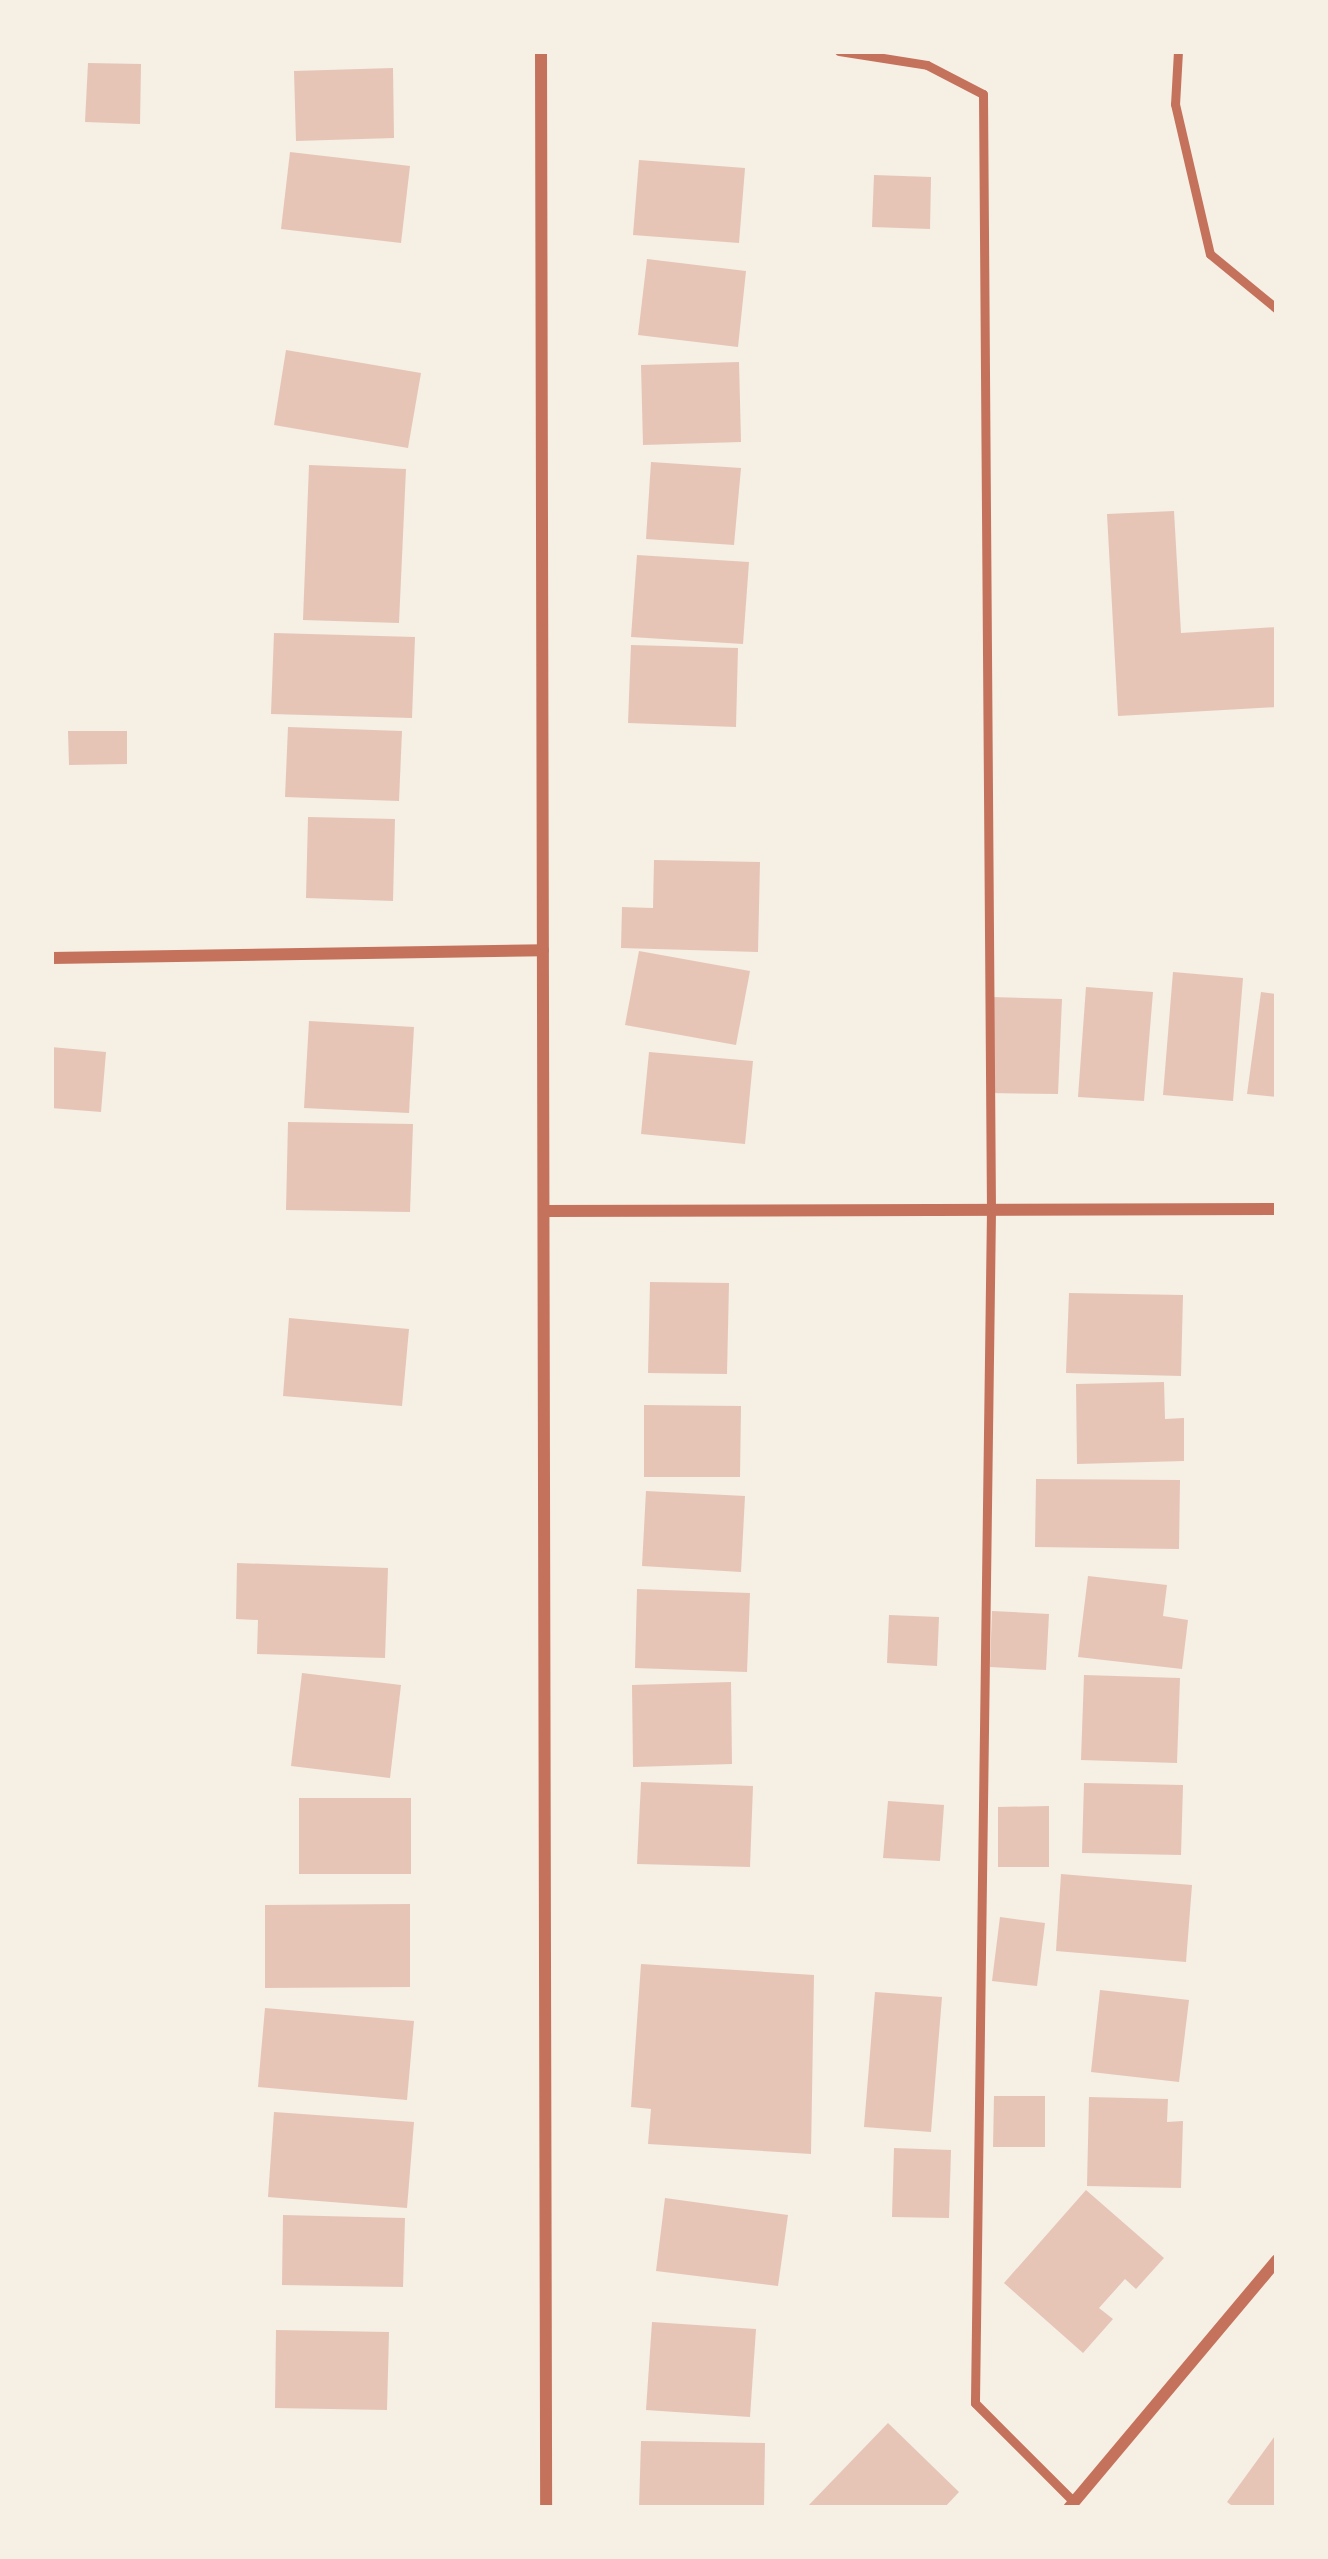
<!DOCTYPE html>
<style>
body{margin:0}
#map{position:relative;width:1328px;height:2559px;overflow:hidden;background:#f6efe4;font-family:"Noto Sans",sans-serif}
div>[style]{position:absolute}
.building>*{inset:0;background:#e6c5b7}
.service>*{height:9px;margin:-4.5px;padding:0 4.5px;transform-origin:4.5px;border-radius:4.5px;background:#c5725c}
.minor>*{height:12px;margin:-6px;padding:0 6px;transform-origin:6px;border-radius:6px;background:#c5725c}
span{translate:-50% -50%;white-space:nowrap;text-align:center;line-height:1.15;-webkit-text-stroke:12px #f6efe4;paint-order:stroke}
.frame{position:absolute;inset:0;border:54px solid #f6efe4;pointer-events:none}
</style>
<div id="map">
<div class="building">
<i style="clip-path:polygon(88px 63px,141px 64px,140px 124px,85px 122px)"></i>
<i style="clip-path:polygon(393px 68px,394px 138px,296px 141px,294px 71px)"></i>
<i style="clip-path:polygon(290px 152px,410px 166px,401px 243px,281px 229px)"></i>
<i style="clip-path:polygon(639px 160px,745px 168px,739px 243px,633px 235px)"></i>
<i style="clip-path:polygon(874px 175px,931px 177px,930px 229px,872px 227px)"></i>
<i style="clip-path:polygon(647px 259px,746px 271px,738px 347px,638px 335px)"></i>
<i style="clip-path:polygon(286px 350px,421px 373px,408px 448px,274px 425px)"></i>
<i style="clip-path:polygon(739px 362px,741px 442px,643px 445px,641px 365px)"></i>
<i style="clip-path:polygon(651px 462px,741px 468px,734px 545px,646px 539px)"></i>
<i style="clip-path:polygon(309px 465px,406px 469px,399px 623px,303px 620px)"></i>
<i style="clip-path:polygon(1174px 511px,1181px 633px,1277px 627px,1277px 707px,1118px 716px,1107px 514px)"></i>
<i style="clip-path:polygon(637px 555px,749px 562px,743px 644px,631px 637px)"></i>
<i style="clip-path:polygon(274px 633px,415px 637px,412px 718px,271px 714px)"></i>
<i style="clip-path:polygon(631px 645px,738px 648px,736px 727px,628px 723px)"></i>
<i style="clip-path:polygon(288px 727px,402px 731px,399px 801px,285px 797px)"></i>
<i style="clip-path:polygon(68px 731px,127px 731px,127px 764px,69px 765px)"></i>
<i style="clip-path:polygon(308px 817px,395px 819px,393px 901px,306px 898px)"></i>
<i style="clip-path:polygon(654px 860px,760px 862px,758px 952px,621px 948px,622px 907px,653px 908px)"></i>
<i style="clip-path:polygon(639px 951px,750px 971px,736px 1045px,625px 1025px)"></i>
<i style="clip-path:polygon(1173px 972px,1243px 978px,1233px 1101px,1163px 1095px)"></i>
<i style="clip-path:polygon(1086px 987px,1153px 992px,1144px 1101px,1078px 1097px)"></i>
<i style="clip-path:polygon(1261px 992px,1277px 994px,1277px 1097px,1247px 1094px)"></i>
<i style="clip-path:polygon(991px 997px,1062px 999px,1058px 1094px,988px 1093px)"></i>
<i style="clip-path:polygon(309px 1021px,414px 1027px,409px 1113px,304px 1108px)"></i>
<i style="clip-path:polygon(51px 1047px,106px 1052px,101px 1112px,51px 1108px)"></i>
<i style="clip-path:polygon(649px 1052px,753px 1061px,745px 1144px,641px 1134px)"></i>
<i style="clip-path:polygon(288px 1122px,413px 1124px,410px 1212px,286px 1210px)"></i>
<i style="clip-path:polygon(650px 1282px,729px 1283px,727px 1374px,648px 1373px)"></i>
<i style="clip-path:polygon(1069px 1293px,1183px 1295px,1181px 1376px,1066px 1373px)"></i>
<i style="clip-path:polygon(289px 1318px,409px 1329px,402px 1406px,283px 1396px)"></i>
<i style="clip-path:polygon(1164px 1382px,1165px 1419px,1184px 1418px,1184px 1461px,1077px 1464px,1076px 1384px)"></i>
<i style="clip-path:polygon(644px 1405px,741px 1406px,740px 1477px,644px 1477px)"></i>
<i style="clip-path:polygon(1036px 1479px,1180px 1480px,1179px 1549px,1035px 1547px)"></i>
<i style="clip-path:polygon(646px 1491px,745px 1496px,741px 1572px,642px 1566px)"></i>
<i style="clip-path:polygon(237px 1563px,388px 1568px,385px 1658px,257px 1654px,258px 1620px,236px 1619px)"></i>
<i style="clip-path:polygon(1088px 1576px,1167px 1585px,1163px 1616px,1188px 1620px,1182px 1669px,1078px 1657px)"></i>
<i style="clip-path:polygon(637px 1589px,750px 1593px,747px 1672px,635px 1668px)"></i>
<i style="clip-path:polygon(992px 1611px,1049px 1614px,1046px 1670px,990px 1667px)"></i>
<i style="clip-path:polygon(889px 1615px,939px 1617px,937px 1666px,887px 1663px)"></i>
<i style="clip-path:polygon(302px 1673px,401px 1685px,390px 1778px,291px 1766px)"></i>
<i style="clip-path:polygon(1084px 1675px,1180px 1678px,1177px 1763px,1081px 1760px)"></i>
<i style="clip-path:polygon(731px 1682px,732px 1764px,633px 1767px,632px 1685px)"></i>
<i style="clip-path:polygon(641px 1782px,753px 1786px,750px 1867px,637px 1864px)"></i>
<i style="clip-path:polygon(1084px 1783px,1183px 1785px,1181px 1855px,1082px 1853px)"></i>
<i style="clip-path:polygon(299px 1798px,411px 1798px,411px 1874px,299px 1874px)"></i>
<i style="clip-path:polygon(888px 1801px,944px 1805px,940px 1861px,883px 1858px)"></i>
<i style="clip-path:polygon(1049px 1806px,1049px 1867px,998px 1867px,998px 1807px)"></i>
<i style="clip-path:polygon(1061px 1874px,1192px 1885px,1186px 1962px,1056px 1951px)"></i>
<i style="clip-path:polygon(410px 1904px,410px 1987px,265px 1988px,265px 1905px)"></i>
<i style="clip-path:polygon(1000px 1917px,1045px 1923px,1037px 1986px,992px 1981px)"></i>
<i style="clip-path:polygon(641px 1964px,814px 1975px,811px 2154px,648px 2144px,651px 2109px,631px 2107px)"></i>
<i style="clip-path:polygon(1100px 1990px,1189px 2000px,1179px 2082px,1091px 2072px)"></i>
<i style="clip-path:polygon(875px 1992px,942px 1997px,931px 2132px,864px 2127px)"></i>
<i style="clip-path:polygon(265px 2008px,414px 2021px,407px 2100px,258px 2087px)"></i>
<i style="clip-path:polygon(994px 2096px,1045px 2096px,1045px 2147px,993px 2147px)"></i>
<i style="clip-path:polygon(1089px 2097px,1168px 2099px,1167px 2122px,1183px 2121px,1181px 2188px,1087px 2186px)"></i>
<i style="clip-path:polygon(274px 2112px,414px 2122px,407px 2208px,268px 2197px)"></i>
<i style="clip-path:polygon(894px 2148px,951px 2150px,949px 2218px,892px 2217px)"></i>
<i style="clip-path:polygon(1086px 2190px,1164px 2258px,1136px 2289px,1125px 2279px,1099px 2308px,1113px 2319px,1083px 2353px,1004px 2283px)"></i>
<i style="clip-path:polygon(665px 2198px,788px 2215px,778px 2286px,656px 2271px)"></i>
<i style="clip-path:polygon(283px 2215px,405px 2218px,403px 2287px,282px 2285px)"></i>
<i style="clip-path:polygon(652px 2322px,756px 2329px,750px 2417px,646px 2410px)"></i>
<i style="clip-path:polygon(276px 2330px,389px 2332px,387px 2410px,275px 2408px)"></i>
<i style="clip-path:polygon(888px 2423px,959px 2492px,944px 2508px,806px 2508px)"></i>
<i style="clip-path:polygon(1277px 2433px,1277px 2508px,1235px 2508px,1227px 2502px)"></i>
<i style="clip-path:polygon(641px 2441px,765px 2443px,764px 2508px,639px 2508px)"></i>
</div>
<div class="service">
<i style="left:839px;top:51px;width:89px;rotate:9deg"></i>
<i style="left:927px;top:65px;width:63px;rotate:27.4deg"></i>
<i style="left:983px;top:94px;width:1116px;rotate:89.59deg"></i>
<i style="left:991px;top:1210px;width:1193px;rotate:90.77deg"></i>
<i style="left:975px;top:2403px;width:140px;rotate:45deg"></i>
<i style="left:1178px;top:51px;width:53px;rotate:93.2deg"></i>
<i style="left:1175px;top:104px;width:154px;rotate:76.9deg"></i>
<i style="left:1210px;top:254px;width:87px;rotate:39.4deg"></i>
</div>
<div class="minor">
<i style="left:541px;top:51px;width:2457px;rotate:89.88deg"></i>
<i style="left:51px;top:958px;width:492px;rotate:-0.9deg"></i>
<i style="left:544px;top:1211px;width:733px;rotate:-0.16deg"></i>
<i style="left:1069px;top:2508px;width:324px;rotate:-50deg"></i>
</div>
<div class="frame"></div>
</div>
